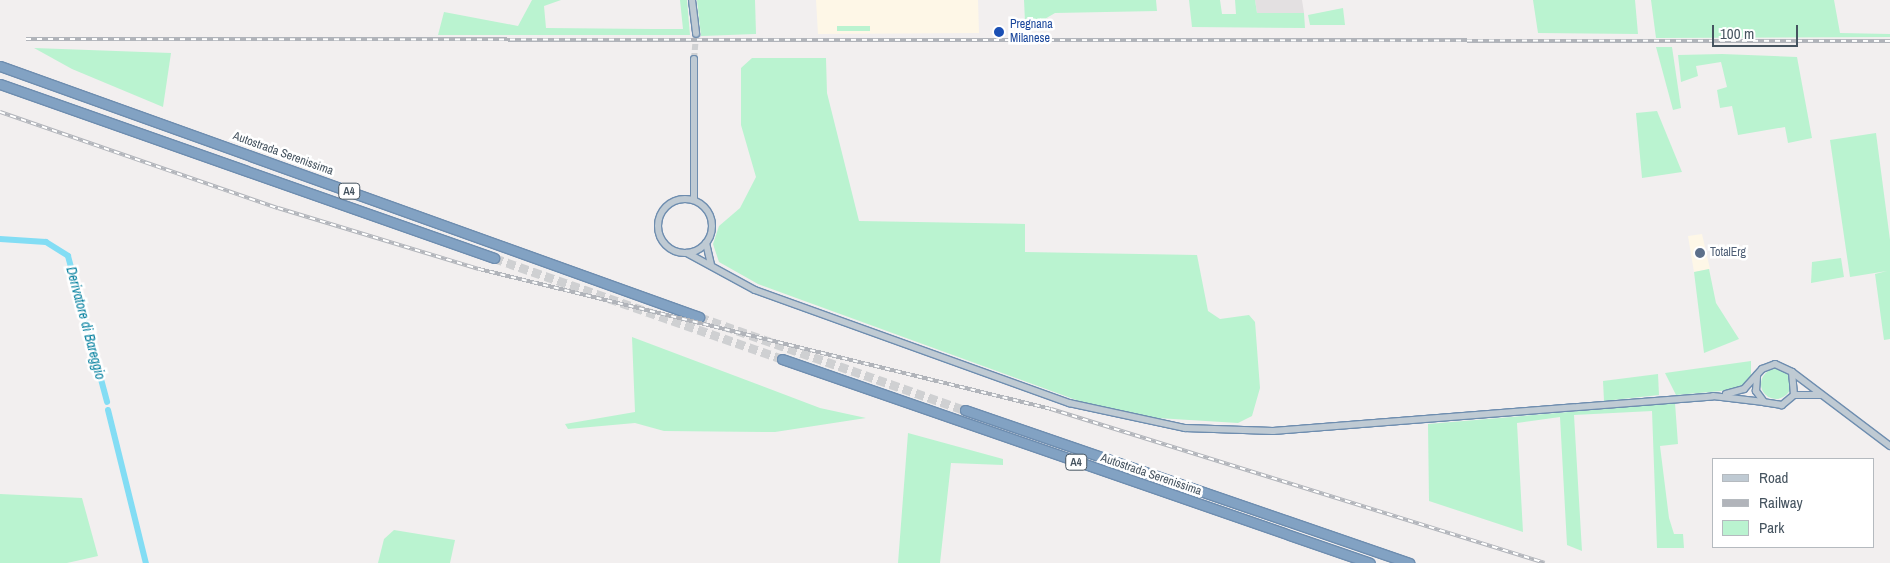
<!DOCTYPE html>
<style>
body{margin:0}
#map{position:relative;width:1890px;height:563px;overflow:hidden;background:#f2efef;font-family:"Archivo Narrow",sans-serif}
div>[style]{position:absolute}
.commercial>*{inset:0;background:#fef7e7}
.education>*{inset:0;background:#e3e0e1}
.green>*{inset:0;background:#baf3d0}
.round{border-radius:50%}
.canal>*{height:6px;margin:-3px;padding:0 3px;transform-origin:3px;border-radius:3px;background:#83ddf4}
.tertiary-tunnel>*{height:6px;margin-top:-3px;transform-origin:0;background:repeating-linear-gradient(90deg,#cfd0d2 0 6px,transparent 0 9px)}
.motorway-tunnel>*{height:9px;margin-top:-4.5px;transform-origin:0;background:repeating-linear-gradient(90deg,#cfd0d2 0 9px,transparent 0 13.5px)}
.roads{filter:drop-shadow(1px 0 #6e8daf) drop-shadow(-1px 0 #6e8daf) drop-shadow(0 1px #6e8daf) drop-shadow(0 -1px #6e8daf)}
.tertiary>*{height:6px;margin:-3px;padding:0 3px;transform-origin:3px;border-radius:3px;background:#bfcad3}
.tertiary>.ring{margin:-3px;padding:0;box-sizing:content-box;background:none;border:6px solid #bfcad3;border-radius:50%}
.motorway>*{height:9px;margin:-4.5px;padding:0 4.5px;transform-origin:4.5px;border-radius:4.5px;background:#82a2c3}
.rail>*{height:4px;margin-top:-2px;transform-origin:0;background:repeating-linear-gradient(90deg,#fff 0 5.5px,#b1b4ba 0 11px);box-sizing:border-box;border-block:1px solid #b1b4ba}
.dots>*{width:14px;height:14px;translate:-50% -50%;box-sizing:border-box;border:2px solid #fff;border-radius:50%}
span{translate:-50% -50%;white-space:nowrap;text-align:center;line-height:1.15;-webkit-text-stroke:5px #fff;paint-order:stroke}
.shield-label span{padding:1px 4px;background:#fff;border:1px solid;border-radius:4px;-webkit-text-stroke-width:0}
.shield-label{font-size:11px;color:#45535f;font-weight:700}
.transit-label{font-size:12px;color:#164399}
.left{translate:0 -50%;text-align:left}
.street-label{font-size:12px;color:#45535f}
.service-label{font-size:12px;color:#4e5e75}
.water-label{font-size:14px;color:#037f9e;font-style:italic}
.legend{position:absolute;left:1712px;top:458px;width:162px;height:90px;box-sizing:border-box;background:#fff;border:1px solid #b5babf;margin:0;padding:6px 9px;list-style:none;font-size:15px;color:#45535f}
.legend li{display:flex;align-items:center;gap:10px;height:25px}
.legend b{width:25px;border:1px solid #b5babf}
.scale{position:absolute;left:1712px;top:25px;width:86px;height:22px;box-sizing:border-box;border:2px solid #45535f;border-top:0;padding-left:6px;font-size:15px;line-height:18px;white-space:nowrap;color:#45535f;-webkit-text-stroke:4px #fff;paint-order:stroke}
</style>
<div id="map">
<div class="commercial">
<i style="clip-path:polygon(816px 0,978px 0,979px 33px,818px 34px)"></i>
<i style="clip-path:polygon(1702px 234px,1710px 269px,1694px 272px,1688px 236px)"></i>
</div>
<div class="education">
<i style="clip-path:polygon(1255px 0,1302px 0,1304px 13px,1257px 13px)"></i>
</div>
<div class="green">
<i style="clip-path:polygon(532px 0,561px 0,544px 6px,546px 28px,653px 29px,683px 29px,680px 0,687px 0,690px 35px,438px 35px,444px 12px,518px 26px)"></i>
<i style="clip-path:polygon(697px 0,755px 0,756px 34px,701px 36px)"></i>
<i style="clip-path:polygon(1024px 0,1156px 0,1157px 11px,1055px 13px,1038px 23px,1025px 22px)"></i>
<i style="clip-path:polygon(1189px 0,1220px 0,1222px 14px,1236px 14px,1235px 0,1255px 0,1257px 13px,1304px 13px,1305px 28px,1192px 27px)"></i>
<i style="clip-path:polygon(1533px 0,1635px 0,1638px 34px,1538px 33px)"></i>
<i style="clip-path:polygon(1651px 0,1834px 0,1840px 33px,1890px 34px,1890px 37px,1656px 38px)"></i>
<i style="clip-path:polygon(1343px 8px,1345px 25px,1310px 25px,1308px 15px)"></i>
<i style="clip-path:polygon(837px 26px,870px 26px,870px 31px,837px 31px)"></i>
<i style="clip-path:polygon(1656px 47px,1672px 47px,1681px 108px,1673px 110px)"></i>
<i style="clip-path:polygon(34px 48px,171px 53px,163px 107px,72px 69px)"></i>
<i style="clip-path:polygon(1722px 54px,1797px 57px,1812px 138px,1788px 143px,1785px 127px,1738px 135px,1732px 106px,1720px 108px,1717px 90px,1727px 87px,1721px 62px,1696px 66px,1698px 76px,1681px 82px,1678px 55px)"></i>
<i style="clip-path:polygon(752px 58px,826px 58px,827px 93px,859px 221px,1025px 224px,1025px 252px,1197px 255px,1208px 311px,1220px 319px,1249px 315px,1255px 322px,1260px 388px,1252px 416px,1238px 423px,1141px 417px,1098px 408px,758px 284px,719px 262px,713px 244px,719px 226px,740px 208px,756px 177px,741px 125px,741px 68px)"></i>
<i style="clip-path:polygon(1657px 111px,1682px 172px,1642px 178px,1636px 113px)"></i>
<i style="clip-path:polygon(1876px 133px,1890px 240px,1890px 339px,1884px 340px,1875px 274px,1887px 271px,1850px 277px,1830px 140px)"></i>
<i style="clip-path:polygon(1841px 258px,1844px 277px,1811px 283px,1812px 262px)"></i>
<i style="clip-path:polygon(1709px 269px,1716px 303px,1739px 339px,1704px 353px,1694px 272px)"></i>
<i style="clip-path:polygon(632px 337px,820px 408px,866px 418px,775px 432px,664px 431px,635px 423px,568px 429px,565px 424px,635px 412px)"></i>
<i style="clip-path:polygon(1751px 361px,1751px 377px,1745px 385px,1721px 391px,1676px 395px,1665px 373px)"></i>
<i class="round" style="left:1761px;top:369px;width:30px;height:30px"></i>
<i style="clip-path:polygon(1658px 374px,1659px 395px,1604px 401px,1603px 381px)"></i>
<i style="clip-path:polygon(1675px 403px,1678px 444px,1660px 446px,1669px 518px,1674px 534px,1683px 534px,1684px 548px,1657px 548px,1652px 411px,1574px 415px,1582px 551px,1567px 545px,1560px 417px,1517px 423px,1523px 532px,1429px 501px,1428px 424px)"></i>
<i style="clip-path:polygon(908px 433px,1003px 459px,1003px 465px,951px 463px,940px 563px,898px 563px)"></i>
<i style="clip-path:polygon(0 494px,82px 498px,98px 556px,67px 563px,0 563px)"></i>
<i style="clip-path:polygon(394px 530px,455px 540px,450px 563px,378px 563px,384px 539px)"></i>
</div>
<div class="canal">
<i style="left:0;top:239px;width:46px;rotate:3.7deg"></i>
<i style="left:46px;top:242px;width:26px;rotate:32deg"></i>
<i style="left:68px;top:256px;width:151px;rotate:75deg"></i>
<i style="left:108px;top:410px;width:158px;rotate:76.1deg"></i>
</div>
<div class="tertiary-tunnel">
<i style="left:694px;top:59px;width:25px;rotate:-85deg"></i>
</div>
<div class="motorway-tunnel">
<i style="left:494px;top:258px;width:305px;rotate:19.3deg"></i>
<i style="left:699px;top:317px;width:282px;rotate:19.3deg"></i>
</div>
<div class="roads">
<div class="tertiary">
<i style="left:692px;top:0;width:34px;rotate:83deg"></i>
<i class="ring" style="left:658px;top:199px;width:48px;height:48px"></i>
<i style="left:694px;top:200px;width:141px;rotate:-90deg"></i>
<i style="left:706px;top:243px;width:23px;rotate:77deg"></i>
<i style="left:687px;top:253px;width:77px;rotate:28.6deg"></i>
<i style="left:755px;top:290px;width:334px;rotate:19.8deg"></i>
<i style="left:1069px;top:403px;width:119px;rotate:12.2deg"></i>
<i style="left:1185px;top:428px;width:88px;rotate:2deg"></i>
<i style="left:1273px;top:431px;width:441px;rotate:-4.5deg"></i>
<i style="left:1713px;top:396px;width:51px;rotate:6.7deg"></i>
<i style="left:1792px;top:372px;width:123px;rotate:37.1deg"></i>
<i style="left:1726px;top:394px;width:19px;rotate:-16deg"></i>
<i style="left:1744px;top:389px;width:27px;rotate:-48deg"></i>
<i style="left:1762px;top:369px;width:14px;rotate:-21deg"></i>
<i style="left:1775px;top:364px;width:19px;rotate:25deg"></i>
<i style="left:1792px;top:372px;width:23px;rotate:85deg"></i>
<i style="left:1794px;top:395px;width:16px;rotate:140deg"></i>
<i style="left:1782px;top:405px;width:18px;rotate:-171deg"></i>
<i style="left:1764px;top:402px;width:14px;rotate:-126deg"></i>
<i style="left:1756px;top:391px;width:16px;rotate:-86deg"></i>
<i style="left:1794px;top:395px;width:27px"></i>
</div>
<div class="motorway">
<i style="left:0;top:66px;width:743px;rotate:19.75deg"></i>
<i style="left:0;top:84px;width:524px;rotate:19.4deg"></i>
<i style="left:782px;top:359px;width:622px;rotate:19.13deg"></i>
<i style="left:965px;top:410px;width:470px;rotate:19deg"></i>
</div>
</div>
<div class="rail">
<i style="left:26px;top:39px;width:1864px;rotate:0.06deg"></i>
<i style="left:0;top:112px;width:294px;rotate:19.1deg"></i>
<i style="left:278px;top:208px;width:210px;rotate:16.9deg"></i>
<i style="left:479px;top:269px;width:589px;rotate:13.75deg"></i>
<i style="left:1051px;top:409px;width:517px;rotate:17.31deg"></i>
</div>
<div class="dots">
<i style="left:999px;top:32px;background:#1a4fb4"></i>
<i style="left:1700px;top:253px;background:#5c6f8a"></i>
</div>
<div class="shield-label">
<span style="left:349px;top:191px">A4</span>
<span style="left:1076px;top:462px">A4</span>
</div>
<div class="transit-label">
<span class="left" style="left:1010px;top:32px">Pregnana<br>Milanese</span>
</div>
<div class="street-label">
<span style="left:283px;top:154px;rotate:20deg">Autostrada Serenissima</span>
<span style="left:1151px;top:475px;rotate:19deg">Autostrada Serenissima</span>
</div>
<div class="service-label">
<span class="left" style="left:1710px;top:253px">TotalErg</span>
</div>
<div class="water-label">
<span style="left:86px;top:323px;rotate:75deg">Derivatore di Bareggio</span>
</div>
<ul class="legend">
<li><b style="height:6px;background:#bfcad3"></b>Road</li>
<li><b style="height:6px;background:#b1b4ba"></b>Railway</li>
<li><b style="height:14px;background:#baf3d0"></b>Park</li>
</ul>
<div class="scale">100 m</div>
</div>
